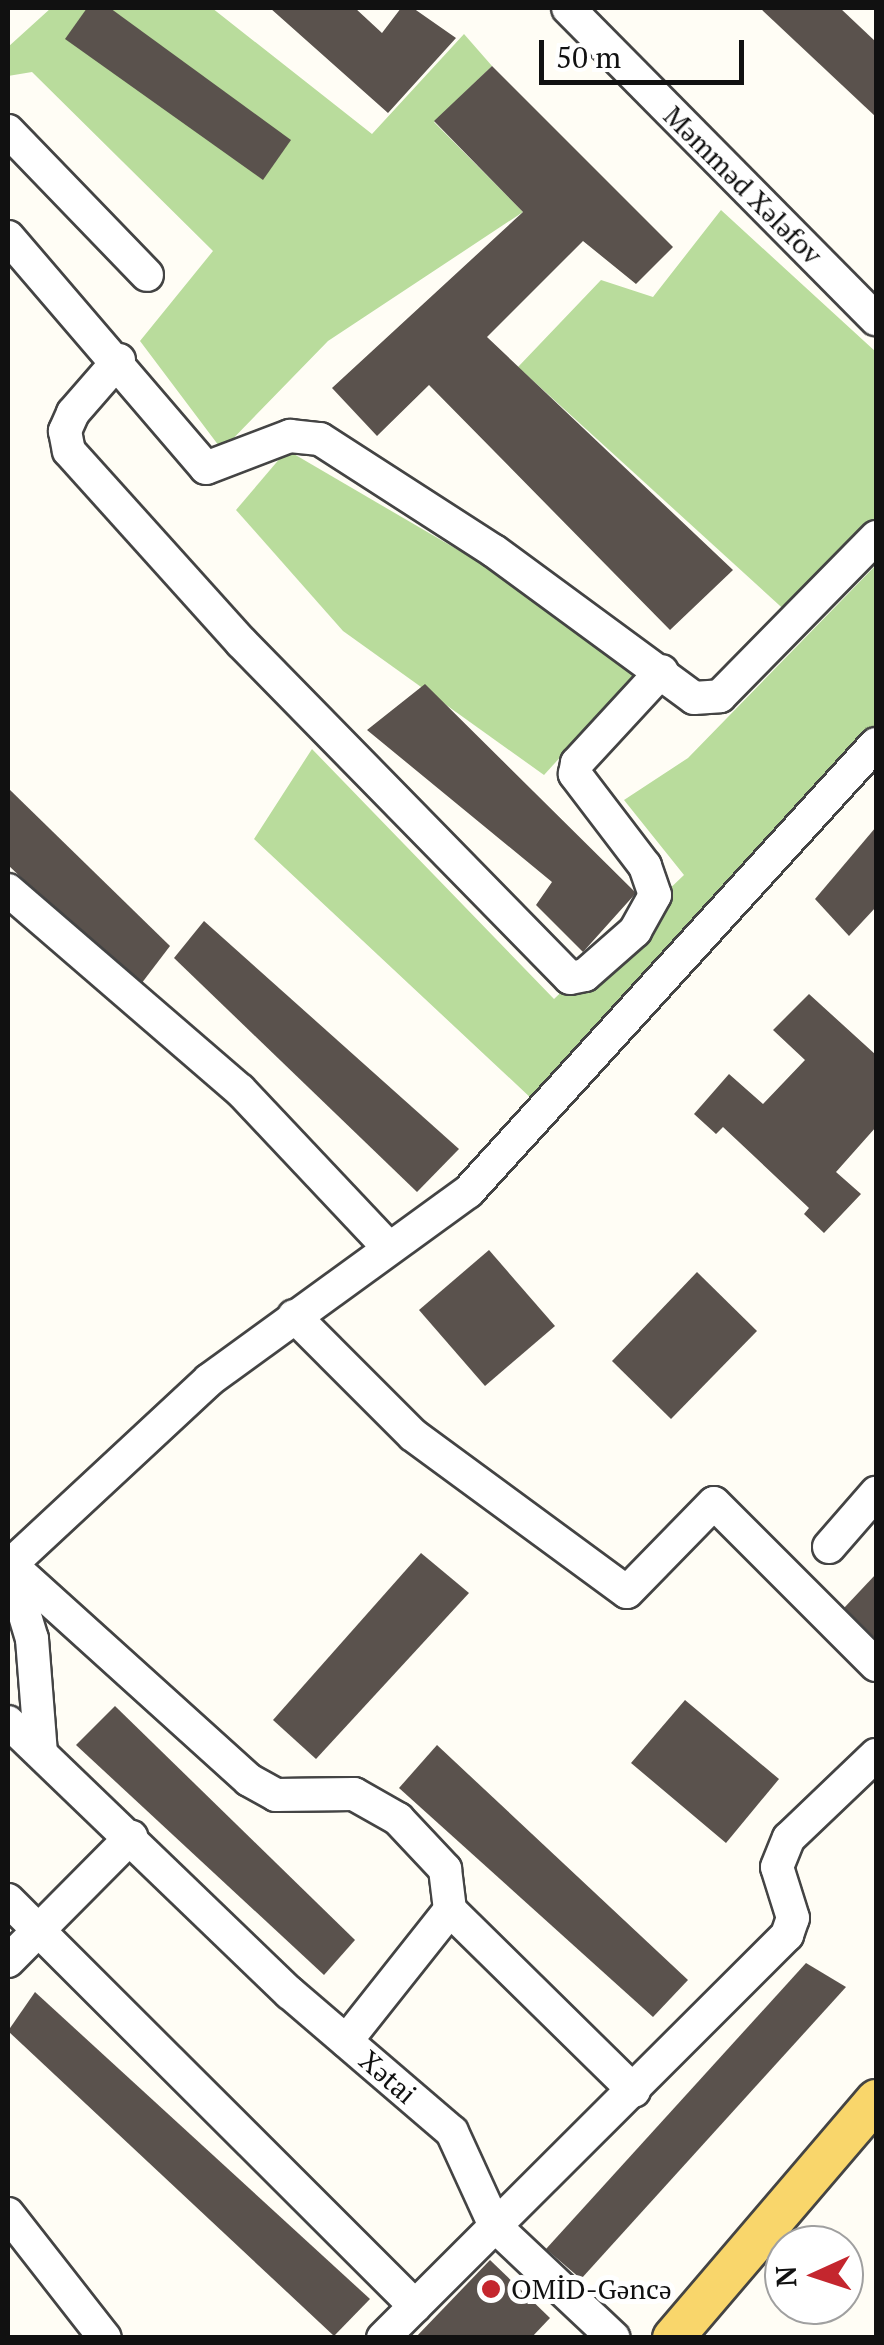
<!DOCTYPE html>
<meta charset="utf-8">
<style>
body{margin:0}
#map{position:relative;width:884px;height:2345px;overflow:hidden;background:#fffdf5;font-family:"PT Serif",serif}
div>[style]{position:absolute}
.forest>*{inset:0;background:#b9dc9c}
.building>*{inset:0;background:#5a524d}
.roads{filter:drop-shadow(2px 0 #444) drop-shadow(-2px 0 #444) drop-shadow(0 2px #444) drop-shadow(0 -2px #444)}
.minor>*{height:32px;margin:-16px;padding:0 16px;transform-origin:16px;border-radius:16px;background:#fff}
.major>*{height:40px;margin:-20px;padding:0 20px;transform-origin:20px;border-radius:20px;background:#f9d66b}
.dots>*{width:28px;height:28px;translate:-50% -50%;box-sizing:border-box;border:5px solid #fff;border-radius:50%}
span{translate:-50% -50%;white-space:nowrap;text-align:center;line-height:1.15;-webkit-text-stroke:10px #fff;paint-order:stroke}
.street-label{font-size:28px;color:#111}
.poi-label{font-size:28px;color:#111}
.left{translate:0 -50%;text-align:left}
.frame{position:absolute;inset:0;border:10px solid #111;pointer-events:none}
.north{position:absolute;left:764px;top:2225px;width:100px;height:100px;box-sizing:border-box;background:#fff;border:2px solid #a0a0a0;border-radius:50%;rotate:267deg;font-size:28px;font-weight:700;line-height:40px;text-align:center;color:#111}
.north::after{content:'';display:block;margin:auto;width:35px;height:45px;background:#c4262e;clip-path:polygon(50% 0,100% 100%,50% 72%,0 100%)}
.scale{position:absolute;left:539px;top:40px;width:205px;height:45px;box-sizing:border-box;border:5px solid #111;border-top:0;padding-left:12px;font-size:30px;line-height:35px;white-space:nowrap;color:#111;-webkit-text-stroke:8px #fff;paint-order:stroke}
</style>
<div id="map">
<div class="forest">
<i style="clip-path:polygon(51px 8px,212px 8px,372px 134px,464px 34px,492px 66px,434px 122px,523px 212px,328px 341px,222px 450px,140px 341px,213px 251px,32px 72px,8px 76px,8px 47px)"></i>
<i style="clip-path:polygon(721px 210px,876px 352px,876px 526px,790px 615px,518px 367px,601px 280px,653px 297px)"></i>
<i style="clip-path:polygon(287px 450px,648px 661px,544px 775px,343px 631px,236px 510px)"></i>
<i style="clip-path:polygon(876px 565px,876px 729px,533px 1100px,254px 839px,312px 749px,554px 999px,684px 875px,624px 800px,688px 758px)"></i>
</div>
<div class="building">
<i style="clip-path:polygon(87px 8px,110px 8px,291px 140px,263px 180px,65px 39px)"></i>
<i style="clip-path:polygon(270px 8px,355px 8px,382px 33px,401px 8px,413px 8px,456px 38px,388px 113px)"></i>
<i style="clip-path:polygon(760px 8px,840px 8px,876px 42px,876px 117px)"></i>
<i style="clip-path:polygon(492px 66px,673px 247px,636px 284px,583px 241px,487px 337px,733px 570px,670px 630px,429px 385px,377px 436px,332px 388px,523px 212px,434px 121px)"></i>
<i style="clip-path:polygon(425px 684px,636px 893px,583px 952px,536px 905px,552px 882px,367px 730px)"></i>
<i style="clip-path:polygon(8px 788px,170px 946px,138px 988px,8px 865px)"></i>
<i style="clip-path:polygon(876px 827px,876px 907px,849px 936px,815px 899px)"></i>
<i style="clip-path:polygon(204px 921px,459px 1149px,417px 1192px,174px 958px)"></i>
<i style="clip-path:polygon(809px 994px,876px 1055px,876px 1127px,836px 1172px,861px 1194px,824px 1233px,804px 1214px,809px 1208px,723px 1127px,716px 1134px,694px 1114px,729px 1074px,763px 1104px,805px 1060px,773px 1030px)"></i>
<i style="clip-path:polygon(489px 1250px,555px 1326px,485px 1386px,419px 1310px)"></i>
<i style="clip-path:polygon(697px 1272px,757px 1331px,671px 1419px,612px 1361px)"></i>
<i style="clip-path:polygon(421px 1553px,469px 1593px,316px 1759px,273px 1720px)"></i>
<i style="clip-path:polygon(876px 1574px,876px 1639px,844px 1608px)"></i>
<i style="clip-path:polygon(685px 1700px,779px 1779px,726px 1843px,631px 1763px)"></i>
<i style="clip-path:polygon(115px 1706px,355px 1940px,324px 1975px,76px 1745px)"></i>
<i style="clip-path:polygon(437px 1745px,688px 1980px,653px 2017px,399px 1788px)"></i>
<i style="clip-path:polygon(806px 1963px,846px 1987px,581px 2279px,546px 2249px)"></i>
<i style="clip-path:polygon(35px 1992px,370px 2299px,334px 2336px,8px 2031px)"></i>
<i style="clip-path:polygon(490px 2260px,550px 2318px,531px 2338px,415px 2338px)"></i>
</div>
<div class="roads">
<div class="minor">
<i style="left:568px;top:8px;width:438px;rotate:45.3deg"></i>
<i style="left:8px;top:131px;width:200px;rotate:46deg"></i>
<i style="left:8px;top:237px;width:304px;rotate:49.4deg"></i>
<i style="left:206px;top:468px;width:90px;rotate:-20.9deg"></i>
<i style="left:290px;top:436px;width:30px;rotate:6deg"></i>
<i style="left:320px;top:439px;width:207px;rotate:32.8deg"></i>
<i style="left:494px;top:551px;width:248px;rotate:36.3deg"></i>
<i style="left:694px;top:698px;width:26px;rotate:-4deg"></i>
<i style="left:720px;top:696px;width:223px;rotate:-45.5deg"></i>
<i style="left:119px;top:360px;width:70px;rotate:131deg"></i>
<i style="left:73px;top:413px;width:20px;rotate:114deg"></i>
<i style="left:65px;top:431px;width:20px;rotate:79deg"></i>
<i style="left:69px;top:451px;width:257px;rotate:48deg"></i>
<i style="left:241px;top:642px;width:470px;rotate:45.6deg"></i>
<i style="left:570px;top:978px;width:15px;rotate:-11deg"></i>
<i style="left:585px;top:975px;width:67px;rotate:-41.3deg"></i>
<i style="left:635px;top:931px;width:41px;rotate:-60.9deg"></i>
<i style="left:655px;top:895px;width:31px;rotate:-109deg"></i>
<i style="left:645px;top:866px;width:116px;rotate:-127.3deg"></i>
<i style="left:575px;top:774px;width:11px;rotate:-80deg"></i>
<i style="left:577px;top:763px;width:125px;rotate:-47.3deg"></i>
<i style="left:8px;top:890px;width:306px;rotate:40.8deg"></i>
<i style="left:240px;top:1090px;width:217px;rotate:46.7deg"></i>
<i style="left:294px;top:1316px;width:168px;rotate:45deg"></i>
<i style="left:413px;top:1435px;width:265px;rotate:36.3deg"></i>
<i style="left:627px;top:1592px;width:124px;rotate:-45.7deg"></i>
<i style="left:714px;top:1503px;width:229px;rotate:45deg"></i>
<i style="left:829px;top:1547px;width:72px;rotate:-49deg"></i>
<i style="left:10px;top:1564px;width:322px;rotate:42.1deg"></i>
<i style="left:249px;top:1780px;width:31px;rotate:29deg"></i>
<i style="left:276px;top:1795px;width:78px;rotate:-0.7deg"></i>
<i style="left:354px;top:1794px;width:51px;rotate:29.6deg"></i>
<i style="left:398px;top:1819px;width:69px;rotate:46.8deg"></i>
<i style="left:445px;top:1869px;width:41px;rotate:83deg"></i>
<i style="left:450px;top:1910px;width:167px;rotate:128.4deg"></i>
<i style="left:10px;top:1566px;width:76px;rotate:73.2deg"></i>
<i style="left:32px;top:1639px;width:114px;rotate:85.5deg"></i>
<i style="left:8px;top:1567px;width:275px;rotate:-42.9deg"></i>
<i style="left:209px;top:1380px;width:320px;rotate:-36deg"></i>
<i style="left:468px;top:1192px;width:606px;rotate:-47.68deg"></i>
<i style="left:8px;top:1722px;width:391px;rotate:43.9deg"></i>
<i style="left:290px;top:1993px;width:213px;rotate:40.6deg"></i>
<i style="left:452px;top:2132px;width:103px;rotate:65.4deg"></i>
<i style="left:495px;top:2226px;width:163px;rotate:43.3deg"></i>
<i style="left:8px;top:1900px;width:575px;rotate:44.93deg"></i>
<i style="left:450px;top:1910px;width:258px;rotate:44.5deg"></i>
<i style="left:8px;top:1961px;width:175px;rotate:-45.2deg"></i>
<i style="left:8px;top:2214px;width:157px;rotate:52deg"></i>
<i style="left:383px;top:2338px;width:571px;rotate:-44.93deg"></i>
<i style="left:787px;top:1935px;width:18px;rotate:-71deg"></i>
<i style="left:793px;top:1918px;width:53px;rotate:-107.4deg"></i>
<i style="left:777px;top:1867px;width:31px;rotate:-68deg"></i>
<i style="left:789px;top:1838px;width:120px;rotate:-43.7deg"></i>
</div>
<div class="major">
<i style="left:673px;top:2338px;width:313px;rotate:-49.5deg"></i>
</div>
</div>
<div class="dots">
<i style="left:491px;top:2289px;background:#c4262e"></i>
</div>
<div class="street-label">
<span style="left:743px;top:185px;rotate:45deg">Məmməd Xələfov</span>
<span style="left:388px;top:2077px;rotate:41deg">Xətai</span>
</div>
<div class="poi-label">
<span class="left" style="left:511px;top:2289px">OMİD-Gəncə</span>
</div>
<div class="frame"></div>
<div class="north">N</div>
<div class="scale">50 m</div>
</div>
